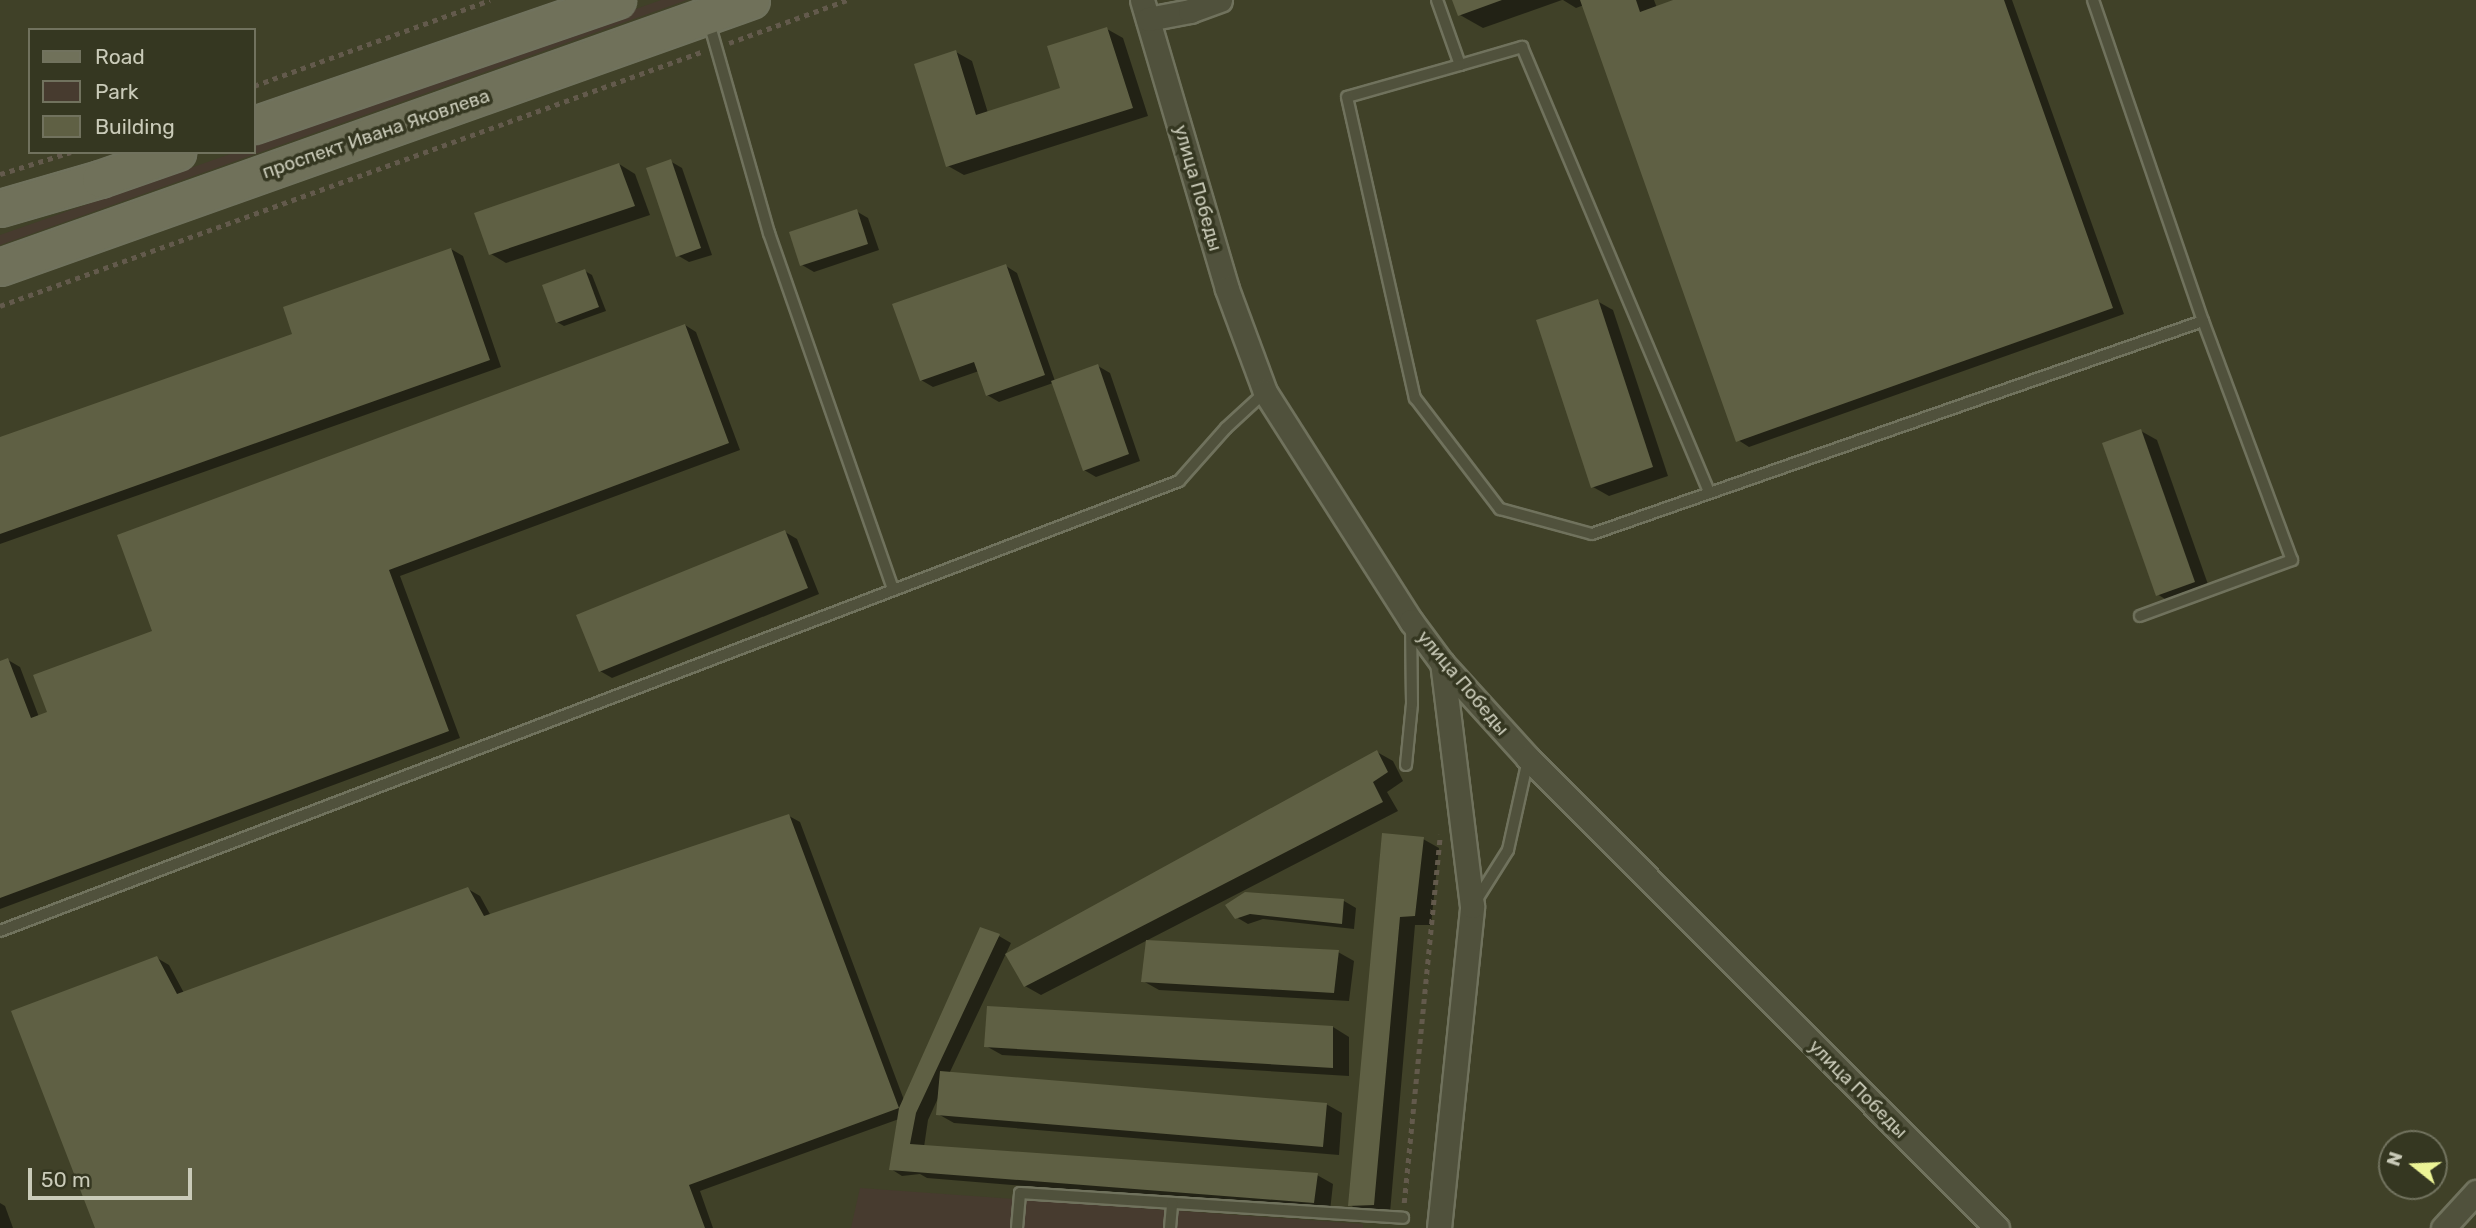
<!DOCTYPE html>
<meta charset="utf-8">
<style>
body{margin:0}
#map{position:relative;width:2476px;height:1228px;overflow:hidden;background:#404128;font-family:Rubik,sans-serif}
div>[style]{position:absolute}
.green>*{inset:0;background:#473b2f}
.shadow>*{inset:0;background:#0007}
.building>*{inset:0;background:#5f6044}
.path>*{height:4.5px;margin-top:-2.25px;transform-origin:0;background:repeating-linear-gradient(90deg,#635a4c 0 5px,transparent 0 10px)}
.roads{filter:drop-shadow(2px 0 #70725d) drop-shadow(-2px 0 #70725d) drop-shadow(0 2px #70725d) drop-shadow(0 -2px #70725d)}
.lane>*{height:10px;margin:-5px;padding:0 5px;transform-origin:5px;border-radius:5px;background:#50513c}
.street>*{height:23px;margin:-11.5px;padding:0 11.5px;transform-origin:11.5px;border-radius:11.5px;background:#50513c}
.primary>*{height:35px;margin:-17.5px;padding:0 17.5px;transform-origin:17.5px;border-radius:17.5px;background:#70715a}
span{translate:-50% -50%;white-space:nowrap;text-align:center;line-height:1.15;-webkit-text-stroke:7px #353721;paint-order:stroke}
.street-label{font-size:19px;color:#cacbb9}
.legend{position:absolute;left:28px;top:28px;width:228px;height:126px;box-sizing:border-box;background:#353721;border:2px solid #71725e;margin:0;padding:9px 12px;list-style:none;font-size:21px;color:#cacbb9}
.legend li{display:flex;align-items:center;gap:14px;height:35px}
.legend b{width:35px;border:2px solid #71725e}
.north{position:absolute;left:2378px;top:1130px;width:70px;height:70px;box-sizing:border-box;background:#353721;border:2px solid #71725e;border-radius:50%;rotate:288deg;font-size:19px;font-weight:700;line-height:28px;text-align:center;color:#cacbb9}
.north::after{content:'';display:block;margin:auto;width:24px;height:32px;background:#ecf496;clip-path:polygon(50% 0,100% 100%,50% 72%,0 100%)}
.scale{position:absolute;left:28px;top:1168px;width:164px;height:32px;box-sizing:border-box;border:4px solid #cacbb9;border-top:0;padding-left:9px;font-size:21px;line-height:24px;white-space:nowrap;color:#cacbb9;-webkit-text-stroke:5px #353721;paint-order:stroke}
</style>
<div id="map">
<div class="green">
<i style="clip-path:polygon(661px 0,687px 0,0 245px,0 235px,236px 152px,254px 152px,254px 146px)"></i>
<i style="clip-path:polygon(860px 1188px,1363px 1224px,1363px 1228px,851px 1228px)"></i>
</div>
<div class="shadow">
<i style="clip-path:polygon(1454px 0,1562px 0,1483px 28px,1460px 15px)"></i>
<i style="clip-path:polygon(1563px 0,1654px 0,1657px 8px,1679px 0,2012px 0,2124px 314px,1749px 447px,1738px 440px,1584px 5px,1576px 8px)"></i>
<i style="clip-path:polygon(1107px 29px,1123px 38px,1148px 116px,964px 175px,948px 166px,956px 52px,972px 61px,988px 113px,1062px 89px)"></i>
<i style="clip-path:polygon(670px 161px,682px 168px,712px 255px,689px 262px,677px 255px)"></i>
<i style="clip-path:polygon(619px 164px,635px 174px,650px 215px,506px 263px,491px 254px)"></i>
<i style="clip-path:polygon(856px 211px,868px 218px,879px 250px,814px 272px,802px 265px)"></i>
<i style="clip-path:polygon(451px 249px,463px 256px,501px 367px,0 544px,0 439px,294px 335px)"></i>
<i style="clip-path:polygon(1006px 266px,1017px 273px,1055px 381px,1098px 366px,1110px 373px,1140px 461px,1096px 477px,1084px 470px,1053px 383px,999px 402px,987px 395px,979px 371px,933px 387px,921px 380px)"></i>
<i style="clip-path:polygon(585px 271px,592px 275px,606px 311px,564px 326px,557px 322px)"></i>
<i style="clip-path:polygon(1597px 301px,1613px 310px,1668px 476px,1609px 496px,1593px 487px)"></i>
<i style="clip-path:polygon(685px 325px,696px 332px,740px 450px,400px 576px,460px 738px,0 909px,0 663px,8px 660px,20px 667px,39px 717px,49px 713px,154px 632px)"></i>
<i style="clip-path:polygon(2141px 431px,2157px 440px,2210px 590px,2173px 604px,2157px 594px)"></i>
<i style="clip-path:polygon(785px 532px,797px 539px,819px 594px,612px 678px,600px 671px)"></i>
<i style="clip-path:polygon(1377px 752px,1393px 761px,1403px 781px,1387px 792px,1398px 811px,1041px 995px,1025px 986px)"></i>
<i style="clip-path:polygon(789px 816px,800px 822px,904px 1100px,999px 936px,1011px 943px,949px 1074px,1326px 1104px,1342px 1113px,1339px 1155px,954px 1123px,938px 1114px,939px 1096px,928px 1120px,924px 1147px,1317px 1175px,1333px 1184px,1330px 1211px,927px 1178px,920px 1174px,902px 1176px,891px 1169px,899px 1119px,700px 1191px,713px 1228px,97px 1228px,157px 958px,169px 965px,184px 993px,468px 889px,480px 896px,491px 916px)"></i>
<i style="clip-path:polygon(1384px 835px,1423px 839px,1439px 848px,1431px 925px,1415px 925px,1390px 1213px,1365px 1214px,1350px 1205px)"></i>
<i style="clip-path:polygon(1344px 901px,1356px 908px,1354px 929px,1263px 919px,1248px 924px,1236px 917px,1227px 905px)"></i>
<i style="clip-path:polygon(1338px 952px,1354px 961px,1349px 1001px,1159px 990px,1143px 981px)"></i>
<i style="clip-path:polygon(1333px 1027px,1349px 1037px,1349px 1076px,1002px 1055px,986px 1046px)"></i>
<i style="clip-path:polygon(0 1203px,5px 1206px,13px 1228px,0 1228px)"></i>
</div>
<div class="building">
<i style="clip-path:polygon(1452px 0,1502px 0,1458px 16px)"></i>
<i style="clip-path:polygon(1580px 0,1636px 0,1640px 12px,1673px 0,2004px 0,2113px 308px,1736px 442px)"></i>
<i style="clip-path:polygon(1107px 27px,1133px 108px,946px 167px,914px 64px,956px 50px,976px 115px,1060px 88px,1047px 46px)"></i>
<i style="clip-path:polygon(671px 159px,701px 248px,676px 257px,646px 168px)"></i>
<i style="clip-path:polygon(619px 163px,635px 206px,489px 255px,474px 213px)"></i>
<i style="clip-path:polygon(857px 209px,868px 244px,800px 266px,789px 232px)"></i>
<i style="clip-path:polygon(451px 248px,490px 360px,0 534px,0 437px,292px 334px,283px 307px)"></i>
<i style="clip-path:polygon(1006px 264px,1045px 375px,986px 396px,974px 362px,920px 381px,892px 304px)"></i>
<i style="clip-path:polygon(585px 269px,599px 307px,556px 323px,542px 285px)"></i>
<i style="clip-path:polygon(1598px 299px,1653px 467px,1591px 488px,1536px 320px)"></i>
<i style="clip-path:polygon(685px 324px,729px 443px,389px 570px,449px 731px,0 898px,0 661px,8px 658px,31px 718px,47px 712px,33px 675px,152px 631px,117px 535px)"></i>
<i style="clip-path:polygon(1098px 364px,1129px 454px,1083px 471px,1051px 381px)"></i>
<i style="clip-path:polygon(2141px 429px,2195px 582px,2156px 596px,2102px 443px)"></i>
<i style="clip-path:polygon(785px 530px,808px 588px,599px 672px,576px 615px)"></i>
<i style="clip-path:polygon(1377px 750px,1388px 772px,1373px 782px,1383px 802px,1024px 987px,1005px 954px)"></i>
<i style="clip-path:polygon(789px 814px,899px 1108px,689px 1185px,705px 1228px,95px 1228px,11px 1011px,157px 956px,177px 994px,468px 887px,484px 916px)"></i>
<i style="clip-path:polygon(1382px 833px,1424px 837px,1415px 916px,1400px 917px,1374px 1205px,1348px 1206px)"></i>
<i style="clip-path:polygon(1245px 892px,1344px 899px,1342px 924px,1250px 914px,1235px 919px,1225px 905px)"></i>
<i style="clip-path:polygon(980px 927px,1000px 934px,916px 1113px,910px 1144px,1318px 1173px,1314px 1203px,889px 1170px,899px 1108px)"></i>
<i style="clip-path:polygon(1146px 940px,1339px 950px,1334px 993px,1141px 982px)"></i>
<i style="clip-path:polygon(987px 1006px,1333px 1026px,1333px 1068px,984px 1047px)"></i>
<i style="clip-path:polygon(940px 1071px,1327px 1103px,1323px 1147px,936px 1115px)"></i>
</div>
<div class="path">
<i style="left:729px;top:43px;width:126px;rotate:-20deg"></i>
<i style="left:254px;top:86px;width:251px;rotate:-20deg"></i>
<i style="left:0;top:174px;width:74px;rotate:-17.2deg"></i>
<i style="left:0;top:306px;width:749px;rotate:-19.91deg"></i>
<i style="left:1404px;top:1203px;width:370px;rotate:-84.4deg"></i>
</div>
<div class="roads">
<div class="lane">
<i style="left:1437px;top:0;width:69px;rotate:70.5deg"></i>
<i style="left:1460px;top:65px;width:65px;rotate:-16.2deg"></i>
<i style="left:1522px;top:47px;width:483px;rotate:67.2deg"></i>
<i style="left:2093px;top:0;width:339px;rotate:71.1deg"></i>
<i style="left:2203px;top:321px;width:255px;rotate:69.6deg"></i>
<i style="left:2292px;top:560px;width:162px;rotate:159.8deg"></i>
<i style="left:708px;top:19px;width:223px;rotate:74.1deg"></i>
<i style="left:769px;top:233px;width:378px;rotate:70.8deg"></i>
<i style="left:1460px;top:65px;width:117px;rotate:164.2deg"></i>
<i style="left:1347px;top:97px;width:309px;rotate:77.3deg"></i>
<i style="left:1415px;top:398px;width:140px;rotate:52.6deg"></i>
<i style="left:1500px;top:509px;width:95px;rotate:15.2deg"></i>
<i style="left:1592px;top:534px;width:647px;rotate:-19.22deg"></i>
<i style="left:1406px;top:765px;width:61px;rotate:-84.4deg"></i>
<i style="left:1412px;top:704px;width:77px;rotate:-90.7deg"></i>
<i style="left:1474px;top:904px;width:64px;rotate:-57.8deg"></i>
<i style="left:1508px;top:850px;width:92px;rotate:-77.5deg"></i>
<i style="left:0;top:931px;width:1262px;rotate:-20.89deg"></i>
<i style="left:1179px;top:481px;width:71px;rotate:-48.4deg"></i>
<i style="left:1226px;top:428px;width:53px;rotate:-42.7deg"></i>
<i style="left:1017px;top:1228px;width:35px;rotate:-85deg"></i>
<i style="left:1020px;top:1193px;width:384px;rotate:3.7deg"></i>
<i style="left:1170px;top:1228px;width:25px;rotate:-85deg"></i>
</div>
<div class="street">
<i style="left:1142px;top:0;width:301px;rotate:73.6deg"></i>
<i style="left:1227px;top:289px;width:110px;rotate:69.7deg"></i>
<i style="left:1265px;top:392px;width:272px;rotate:57.5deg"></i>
<i style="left:1411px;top:621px;width:52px;rotate:53.6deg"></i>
<i style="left:1442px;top:663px;width:128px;rotate:47.8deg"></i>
<i style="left:1528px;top:758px;width:664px;rotate:45.06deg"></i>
<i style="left:1148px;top:19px;width:43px;rotate:-10.8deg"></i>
<i style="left:1190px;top:11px;width:32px;rotate:-20deg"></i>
<i style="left:1439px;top:1228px;width:324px;rotate:-84.1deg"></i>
<i style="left:1472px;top:906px;width:245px;rotate:-97deg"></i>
<i style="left:2443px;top:1228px;width:49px;rotate:-47.5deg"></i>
</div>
<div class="primary">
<i style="left:254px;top:125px;width:384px;rotate:-19deg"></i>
<i style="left:0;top:208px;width:104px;rotate:-16.2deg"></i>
<i style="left:100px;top:179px;width:82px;rotate:-19.3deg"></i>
<i style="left:0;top:267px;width:797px;rotate:-19.57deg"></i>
</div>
</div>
<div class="street-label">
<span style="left:376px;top:134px;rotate:-19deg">проспект Ивана Яковлева</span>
<span style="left:1198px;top:188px;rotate:74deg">улица Победы</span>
<span style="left:1463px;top:683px;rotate:50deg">улица Победы</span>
<span style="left:1858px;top:1089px;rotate:45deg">улица Победы</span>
</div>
<ul class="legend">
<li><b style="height:9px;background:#70715a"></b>Road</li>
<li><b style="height:19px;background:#473b2f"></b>Park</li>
<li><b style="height:19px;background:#5f6044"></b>Building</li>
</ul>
<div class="north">N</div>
<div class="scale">50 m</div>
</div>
